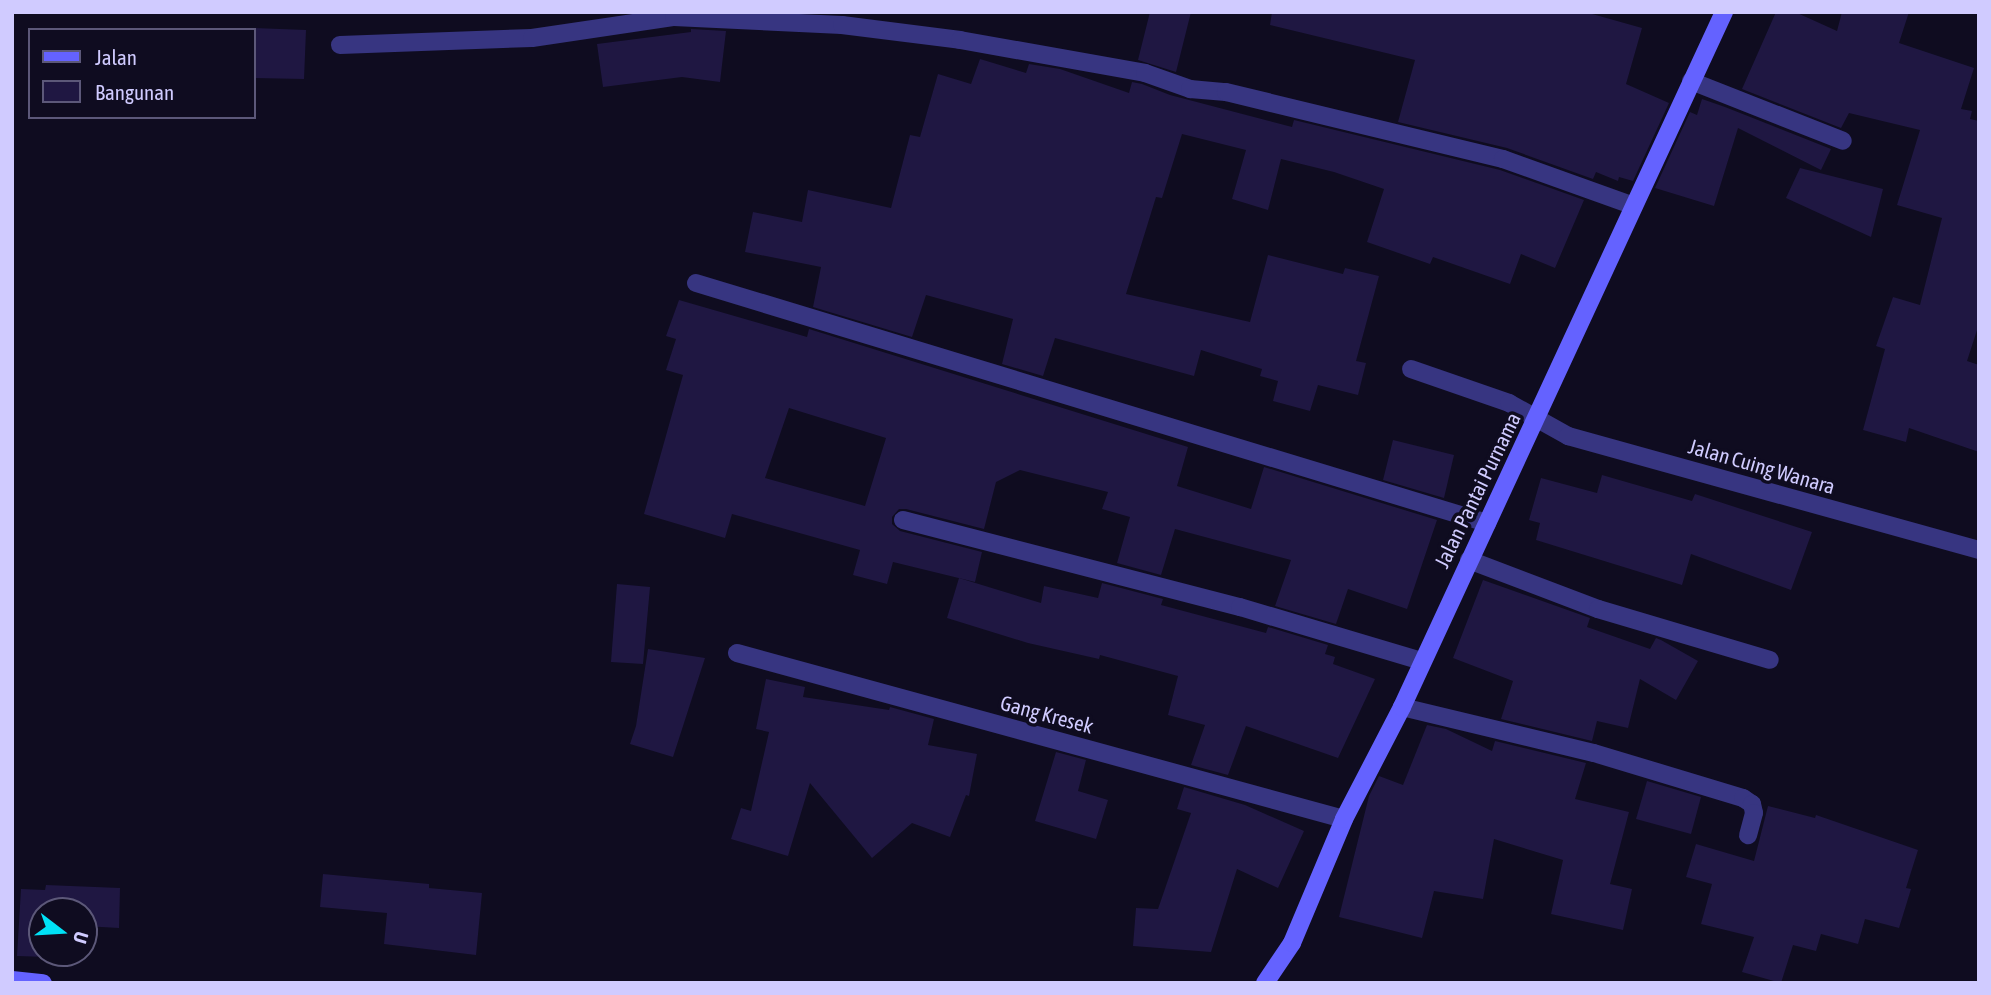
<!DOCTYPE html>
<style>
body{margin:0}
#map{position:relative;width:1991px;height:995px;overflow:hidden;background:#0f0c20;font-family:"Asap Condensed",sans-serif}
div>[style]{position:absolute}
.building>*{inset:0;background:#1f1742}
.street>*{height:18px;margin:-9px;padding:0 9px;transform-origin:9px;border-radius:9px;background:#373581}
.secondary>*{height:18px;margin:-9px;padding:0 9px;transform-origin:9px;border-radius:9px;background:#6462ff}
span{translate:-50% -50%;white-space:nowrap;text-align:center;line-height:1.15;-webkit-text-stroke:7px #0f0c20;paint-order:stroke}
.street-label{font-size:21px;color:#d0cbff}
.frame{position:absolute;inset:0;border:14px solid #d0cbff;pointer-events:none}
.legend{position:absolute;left:28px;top:28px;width:228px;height:91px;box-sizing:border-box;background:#0f0c20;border:2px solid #5c5879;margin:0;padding:9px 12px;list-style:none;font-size:21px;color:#d0cbff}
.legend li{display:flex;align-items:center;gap:14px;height:35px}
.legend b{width:35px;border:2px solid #5c5879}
.north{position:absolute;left:28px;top:897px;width:70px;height:70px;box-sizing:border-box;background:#0f0c20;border:2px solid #5c5879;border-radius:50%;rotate:107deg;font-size:19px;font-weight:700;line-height:28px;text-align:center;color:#d0cbff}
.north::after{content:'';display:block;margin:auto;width:24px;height:32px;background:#00e1f6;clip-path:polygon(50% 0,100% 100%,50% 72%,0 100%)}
</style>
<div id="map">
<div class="building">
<i style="clip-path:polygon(1150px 12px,1191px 12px,1176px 72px,1138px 60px)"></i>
<i style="clip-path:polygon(1272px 12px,1585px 12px,1642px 28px,1626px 84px,1669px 103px,1633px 181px,1619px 177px,1618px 181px,1596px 172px,1593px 179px,1507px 148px,1398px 122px,1415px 60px,1270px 25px)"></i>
<i style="clip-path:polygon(1776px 12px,1795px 12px,1837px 31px,1842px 12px,1909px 12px,1899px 43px,1974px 68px,1961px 109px,1972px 111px,1970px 119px,1979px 121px,1979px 324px,1967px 361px,1979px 365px,1979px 452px,1909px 428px,1906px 442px,1863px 430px,1885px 349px,1876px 346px,1893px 297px,1920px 305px,1942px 218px,1897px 205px,1920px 130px,1849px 113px,1841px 128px,1742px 89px)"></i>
<i style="clip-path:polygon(254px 28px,306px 30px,304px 79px,254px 78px)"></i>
<i style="clip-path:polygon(691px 29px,726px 31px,720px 82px,682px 77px,603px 87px,597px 44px,691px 32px)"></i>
<i style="clip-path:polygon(980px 59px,1026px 73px,1029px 64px,1060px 69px,1129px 93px,1132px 82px,1142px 84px,1170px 95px,1292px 127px,1294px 120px,1500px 170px,1584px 200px,1555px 268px,1521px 254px,1510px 284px,1433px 257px,1430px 264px,1367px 242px,1384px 189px,1334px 172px,1281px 159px,1268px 210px,1232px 199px,1246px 150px,1182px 134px,1162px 198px,1156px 197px,1126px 294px,1250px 322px,1268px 255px,1343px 274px,1345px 268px,1379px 276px,1356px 361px,1366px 363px,1358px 395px,1318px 385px,1310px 411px,1273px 401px,1278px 381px,1260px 376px,1262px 369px,1201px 350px,1194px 376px,1055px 338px,1043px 376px,1002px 364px,1013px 319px,926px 295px,912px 337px,813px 307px,821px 267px,745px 252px,753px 212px,802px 222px,808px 190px,891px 208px,910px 135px,920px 137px,938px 74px,971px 84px)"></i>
<i style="clip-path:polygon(1702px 99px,1725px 107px,1831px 149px,1821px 170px,1738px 128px,1714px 206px,1655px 188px,1690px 112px,1697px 115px)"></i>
<i style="clip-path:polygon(1800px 168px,1883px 189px,1871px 237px,1786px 198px)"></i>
<i style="clip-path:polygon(evenodd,679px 300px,807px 337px,809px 329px,1188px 447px,1177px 486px,1251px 509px,1264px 467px,1437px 520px,1407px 609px,1348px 589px,1336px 624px,1275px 606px,1291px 560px,1175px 529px,1161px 575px,1117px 563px,1130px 517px,1102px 509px,1108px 492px,1020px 470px,996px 482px,984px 529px,906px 509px,899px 509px,892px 517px,892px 524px,900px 531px,982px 552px,975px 582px,893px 562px,887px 584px,853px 575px,860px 550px,732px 514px,725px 538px,644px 514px,683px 375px,666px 370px,676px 339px,666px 336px,679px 300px,789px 408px,886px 438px,865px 506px,765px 478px,789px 408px)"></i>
<i style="clip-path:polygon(1393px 440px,1454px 455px,1444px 498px,1383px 480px)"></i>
<i style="clip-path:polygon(1602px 475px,1692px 501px,1695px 494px,1812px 532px,1791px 590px,1691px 554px,1682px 585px,1536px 540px,1540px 523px,1529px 520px,1541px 478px,1597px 493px)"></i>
<i style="clip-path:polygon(959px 578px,1041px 603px,1044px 586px,1098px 598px,1102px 583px,1163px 599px,1161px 605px,1266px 633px,1268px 627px,1328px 645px,1325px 654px,1335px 657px,1333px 664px,1375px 679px,1338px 758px,1246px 726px,1228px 775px,1191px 765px,1205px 725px,1168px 715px,1178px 676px,1100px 655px,1099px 659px,1028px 643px,947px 618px)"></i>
<i style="clip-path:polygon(1483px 580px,1590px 618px,1587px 627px,1650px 649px,1656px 638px,1661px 640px,1698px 661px,1676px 700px,1640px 679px,1628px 728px,1597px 721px,1592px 741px,1501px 719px,1513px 681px,1453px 658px)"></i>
<i style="clip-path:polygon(617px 584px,650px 587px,643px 664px,611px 662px)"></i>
<i style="clip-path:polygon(648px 649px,705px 658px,673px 757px,630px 744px,636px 726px)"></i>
<i style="clip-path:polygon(766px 679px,805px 687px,803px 697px,889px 710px,890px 707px,934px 719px,928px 745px,977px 754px,969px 796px,966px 795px,950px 837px,912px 823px,872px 858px,810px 783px,788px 856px,731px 839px,741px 808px,751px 811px,769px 732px,756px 729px)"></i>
<i style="clip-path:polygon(1427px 725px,1446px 729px,1492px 751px,1495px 741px,1586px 763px,1575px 799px,1629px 812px,1610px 884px,1632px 889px,1623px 930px,1551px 914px,1563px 860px,1494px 839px,1483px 899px,1434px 891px,1422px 938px,1339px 917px,1369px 796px,1379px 776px,1403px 785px)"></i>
<i style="clip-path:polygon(1056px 752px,1086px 760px,1078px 791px,1108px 800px,1096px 839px,1035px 821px)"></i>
<i style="clip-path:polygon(1647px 781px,1701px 797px,1691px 834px,1636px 819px)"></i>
<i style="clip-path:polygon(1184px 787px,1245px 805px,1304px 831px,1278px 888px,1237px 869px,1211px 952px,1133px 946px,1136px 908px,1158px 909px,1191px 813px,1177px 809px)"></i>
<i style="clip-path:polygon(1768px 806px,1815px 818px,1816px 815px,1918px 850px,1906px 888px,1911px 889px,1899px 928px,1865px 919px,1858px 944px,1821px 934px,1816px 951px,1793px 945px,1781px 983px,1742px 972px,1754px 937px,1701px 924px,1712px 884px,1686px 877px,1696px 844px,1754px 861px)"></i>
<i style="clip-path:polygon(323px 874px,429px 884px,429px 888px,482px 893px,476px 955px,384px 944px,387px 913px,320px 907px)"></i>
<i style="clip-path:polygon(46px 885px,120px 888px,119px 928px,84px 926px,84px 911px,42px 911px,42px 953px,80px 953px,79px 958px,17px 956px,21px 889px,45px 890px)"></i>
</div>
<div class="street">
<i style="left:340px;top:45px;width:192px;rotate:-2.1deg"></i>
<i style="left:532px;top:38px;width:144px;rotate:-8.4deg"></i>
<i style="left:674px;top:17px;width:168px;rotate:2.7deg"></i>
<i style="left:842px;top:25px;width:119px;rotate:7.2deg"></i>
<i style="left:960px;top:40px;width:188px;rotate:10.1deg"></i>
<i style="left:1145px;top:73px;width:48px;rotate:19.6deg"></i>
<i style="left:1190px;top:89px;width:36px;rotate:5deg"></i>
<i style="left:1226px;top:92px;width:285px;rotate:13.6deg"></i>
<i style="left:1503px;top:159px;width:139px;rotate:19.7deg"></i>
<i style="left:1691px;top:81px;width:163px;rotate:21.5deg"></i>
<i style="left:696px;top:283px;width:827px;rotate:16.88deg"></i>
<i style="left:1411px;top:369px;width:104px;rotate:19.1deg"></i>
<i style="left:1509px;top:403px;width:68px;rotate:29.2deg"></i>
<i style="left:1568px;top:436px;width:427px;rotate:15.5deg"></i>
<i style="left:903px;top:520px;width:348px;rotate:14.5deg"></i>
<i style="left:1240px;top:607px;width:189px;rotate:16.6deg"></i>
<i style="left:1469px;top:560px;width:138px;rotate:20.8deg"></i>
<i style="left:1598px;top:609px;width:179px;rotate:16.5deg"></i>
<i style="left:737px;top:653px;width:629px;rotate:15.3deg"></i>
<i style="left:1402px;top:707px;width:197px;rotate:13.5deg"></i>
<i style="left:1594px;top:753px;width:156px;rotate:16.8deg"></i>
<i style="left:1743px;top:798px;width:11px;rotate:34deg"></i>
<i style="left:1752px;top:804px;width:9px;rotate:77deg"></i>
<i style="left:1754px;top:813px;width:23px;rotate:105deg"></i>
</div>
<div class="secondary">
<i style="left:12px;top:980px;width:31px;rotate:6deg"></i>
<i style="left:1265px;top:983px;width:48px;rotate:-56deg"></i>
<i style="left:1292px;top:943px;width:134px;rotate:-67.2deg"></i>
<i style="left:1344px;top:819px;width:126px;rotate:-62.6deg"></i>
<i style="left:1402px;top:707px;width:766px;rotate:-65.14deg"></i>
</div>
<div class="street-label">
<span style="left:1762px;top:466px;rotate:16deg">Jalan Cuing Wanara</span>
<span style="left:1477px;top:490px;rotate:-64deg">Jalan Pantai Purnama</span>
<span style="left:1047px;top:714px;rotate:15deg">Gang Kresek</span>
</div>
<div class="frame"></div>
<ul class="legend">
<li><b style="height:9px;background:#6462ff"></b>Jalan</li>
<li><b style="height:19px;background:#1f1742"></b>Bangunan</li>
</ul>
<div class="north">U</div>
</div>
